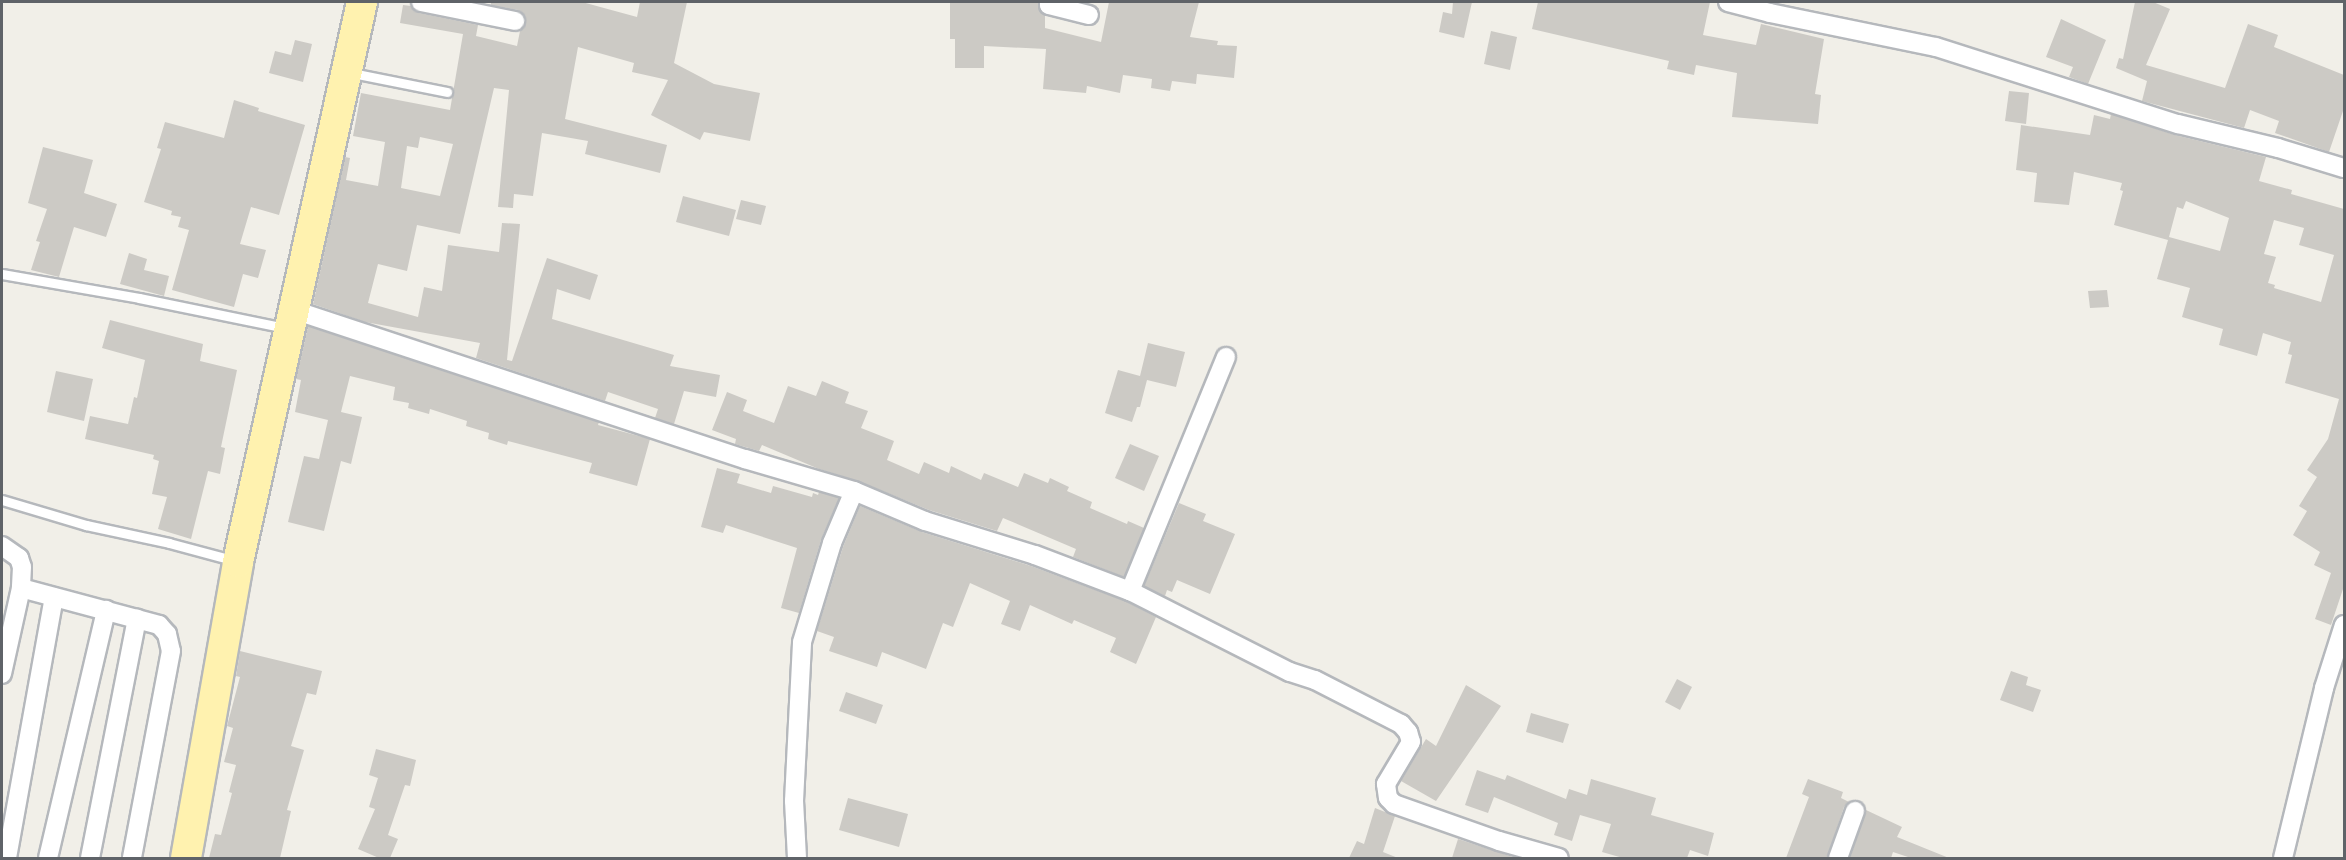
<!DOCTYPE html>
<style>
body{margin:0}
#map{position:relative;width:2346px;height:860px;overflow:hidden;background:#f1efe8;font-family:Helvetica,sans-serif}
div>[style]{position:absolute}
.building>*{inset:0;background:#cccac5}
.roads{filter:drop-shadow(2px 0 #b5b8bc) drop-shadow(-2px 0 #b5b8bc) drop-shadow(0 2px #b5b8bc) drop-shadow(0 -2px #b5b8bc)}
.service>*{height:9px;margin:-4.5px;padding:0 4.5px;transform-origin:4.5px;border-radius:4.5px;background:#fff}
.minor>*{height:18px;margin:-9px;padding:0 9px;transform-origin:9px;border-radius:9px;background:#fff}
.primary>*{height:30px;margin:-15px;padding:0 15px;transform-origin:15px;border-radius:15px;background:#fff2af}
span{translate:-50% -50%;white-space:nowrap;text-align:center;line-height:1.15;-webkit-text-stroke:6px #fff;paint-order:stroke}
.frame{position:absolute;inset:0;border:3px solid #5f6368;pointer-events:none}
</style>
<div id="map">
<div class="building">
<i style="clip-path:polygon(evenodd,491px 2px,582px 2px,637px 17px,640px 2px,687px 2px,674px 63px,714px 84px,760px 93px,750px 141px,704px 132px,700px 140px,651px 115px,668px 80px,632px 72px,634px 63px,578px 47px,565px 119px,667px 145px,660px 173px,585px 154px,588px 141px,542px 133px,533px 196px,514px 194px,513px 208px,498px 207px,509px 90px,494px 88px,460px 234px,417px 225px,407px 271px,378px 264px,368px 303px,418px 317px,424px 287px,442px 291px,448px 245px,499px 252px,502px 223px,520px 224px,507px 360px,512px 361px,547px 258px,598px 275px,590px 300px,557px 289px,552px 319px,674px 355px,670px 366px,720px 375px,716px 397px,684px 391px,674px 424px,655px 418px,658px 409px,608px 392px,605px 401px,476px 358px,480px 343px,365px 322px,313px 304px,345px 157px,350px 158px,346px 180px,378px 186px,385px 142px,353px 136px,361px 93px,450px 110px,463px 34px,400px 23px,403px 5px,411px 6px,419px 13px,478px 25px,476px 36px,517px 46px,520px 31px,526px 24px,525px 17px,518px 10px,491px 5px,491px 2px,420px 137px,453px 144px,440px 196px,401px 188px,407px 146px,418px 148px,420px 137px)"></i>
<i style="clip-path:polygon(950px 2px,1038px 2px,1039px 10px,1045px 15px,1045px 28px,1101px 42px,1109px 2px,1199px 2px,1190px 37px,1218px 41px,1217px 45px,1237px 46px,1234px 78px,1197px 74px,1196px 84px,1172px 81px,1170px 91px,1151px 88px,1152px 79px,1123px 75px,1120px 93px,1087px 86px,1086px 93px,1043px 89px,1046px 49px,984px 46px,984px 68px,955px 68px,955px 39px,950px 39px)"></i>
<i style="clip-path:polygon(1453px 2px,1472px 2px,1464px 38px,1439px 32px,1443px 12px,1452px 14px)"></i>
<i style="clip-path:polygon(1538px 2px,1710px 2px,1703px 35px,1756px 45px,1761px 24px,1824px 39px,1815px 94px,1821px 95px,1818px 124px,1732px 117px,1737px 73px,1696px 65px,1694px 75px,1667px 69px,1669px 61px,1532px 29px)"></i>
<i style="clip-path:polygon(2135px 2px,2153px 2px,2170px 9px,2146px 65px,2225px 88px,2248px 24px,2278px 35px,2274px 47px,2344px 75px,2344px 108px,2329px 152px,2275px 133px,2279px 121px,2250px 110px,2244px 128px,2142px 101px,2147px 81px,2116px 68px,2119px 58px,2123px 59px)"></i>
<i style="clip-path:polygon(2061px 19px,2106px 40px,2088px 84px,2069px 77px,2073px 67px,2046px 57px)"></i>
<i style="clip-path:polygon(1491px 31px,1517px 37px,1510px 70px,1484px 64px)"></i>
<i style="clip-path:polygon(295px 40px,312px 44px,303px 82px,269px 73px,275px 51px,291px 55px)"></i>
<i style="clip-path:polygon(2009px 91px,2029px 93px,2026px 124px,2005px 121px)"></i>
<i style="clip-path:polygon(234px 100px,259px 108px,258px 111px,305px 125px,279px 215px,251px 207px,240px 244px,266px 250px,258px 278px,243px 274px,234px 307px,172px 290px,189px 230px,178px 227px,181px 217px,171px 215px,172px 211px,144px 202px,161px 149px,157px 148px,165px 122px,224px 138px)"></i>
<i style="clip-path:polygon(evenodd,2111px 114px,2175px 135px,2266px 157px,2259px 181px,2292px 190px,2291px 194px,2344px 209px,2344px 586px,2331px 625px,2315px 619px,2331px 573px,2314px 565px,2320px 552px,2293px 535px,2307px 511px,2299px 506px,2317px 477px,2307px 470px,2328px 439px,2339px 399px,2285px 383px,2292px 355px,2288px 354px,2291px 342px,2263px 333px,2257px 356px,2219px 345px,2223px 329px,2182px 317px,2190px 288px,2157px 279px,2168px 240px,2114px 225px,2123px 191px,2120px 190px,2122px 183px,2074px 172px,2069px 205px,2034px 202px,2037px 173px,2016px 170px,2021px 125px,2090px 135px,2094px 115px,2110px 119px,2111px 114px,2186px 201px,2229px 218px,2220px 251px,2169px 237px,2177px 207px,2183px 209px,2186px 201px,2111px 114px,2274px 220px,2304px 228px,2299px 245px,2334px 255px,2321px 302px,2274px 288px,2275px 285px,2268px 283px,2276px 257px,2264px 254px,2274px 220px)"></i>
<i style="clip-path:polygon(43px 147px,93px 160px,84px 193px,117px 204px,106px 237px,74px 227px,59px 277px,31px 270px,40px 242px,36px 241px,47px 209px,28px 203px)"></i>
<i style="clip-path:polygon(683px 196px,736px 210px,729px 236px,676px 222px)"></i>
<i style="clip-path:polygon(741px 200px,766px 206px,761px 225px,736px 219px)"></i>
<i style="clip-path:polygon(129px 253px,147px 259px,144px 270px,169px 276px,164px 296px,120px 284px)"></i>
<i style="clip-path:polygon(2107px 290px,2109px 307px,2090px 308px,2088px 291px)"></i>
<i style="clip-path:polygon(110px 320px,203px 344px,200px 361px,237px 370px,221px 447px,225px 448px,220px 474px,208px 471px,191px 539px,158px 529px,167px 497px,152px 494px,159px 461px,153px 459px,154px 455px,85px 439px,90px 416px,128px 424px,134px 397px,137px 398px,145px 360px,102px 348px)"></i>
<i style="clip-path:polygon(308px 326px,599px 422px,598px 425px,650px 439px,637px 486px,589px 473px,592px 463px,508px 441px,507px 445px,488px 439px,489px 433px,466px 426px,467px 421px,430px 409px,429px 414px,408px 408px,409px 403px,393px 400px,395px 387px,350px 376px,341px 412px,362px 417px,351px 464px,341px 461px,324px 531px,288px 522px,304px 456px,319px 459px,328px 420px,295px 412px,301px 380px,296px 379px)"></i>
<i style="clip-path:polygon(1148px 343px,1185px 352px,1176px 387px,1147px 380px,1140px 407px,1137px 407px,1132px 422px,1105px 413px,1118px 370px,1140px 376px)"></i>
<i style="clip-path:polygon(56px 371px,93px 379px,84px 421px,47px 412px)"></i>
<i style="clip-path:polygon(822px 381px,849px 392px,845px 403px,868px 411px,861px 428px,894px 441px,887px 460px,919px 474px,924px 462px,949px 473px,951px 466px,981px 480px,984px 473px,1018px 487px,1024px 473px,1048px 483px,1050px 478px,1069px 487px,1067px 491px,1092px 502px,1090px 508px,1127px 524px,1128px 521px,1144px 528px,1124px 577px,1073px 557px,1076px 549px,1003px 518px,997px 531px,929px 510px,858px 481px,819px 469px,762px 445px,759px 451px,735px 444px,736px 439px,712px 430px,727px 392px,747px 400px,743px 411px,774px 423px,788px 386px,816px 396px)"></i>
<i style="clip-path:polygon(1130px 444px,1159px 456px,1144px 491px,1115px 478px)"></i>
<i style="clip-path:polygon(717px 468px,740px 474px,737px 483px,771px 493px,773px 486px,812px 497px,813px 493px,818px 495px,819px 492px,839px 498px,821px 540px,799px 613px,781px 608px,797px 548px,726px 525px,723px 533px,701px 527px)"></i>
<i style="clip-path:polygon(1179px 503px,1206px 514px,1203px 521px,1235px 534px,1210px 594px,1177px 580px,1172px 592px,1167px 590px,1165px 596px,1144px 586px)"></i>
<i style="clip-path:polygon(860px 506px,922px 532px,1031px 566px,1125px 601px,1156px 617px,1136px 664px,1110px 652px,1116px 638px,1074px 620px,1072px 624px,1030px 605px,1020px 631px,1001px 624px,1010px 601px,970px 583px,953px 627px,943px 623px,926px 669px,882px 652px,877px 667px,829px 651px,834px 637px,817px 631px,843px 547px)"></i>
<i style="clip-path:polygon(240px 651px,322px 671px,316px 695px,307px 693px,291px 746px,304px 750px,287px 810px,291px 811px,280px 858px,209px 858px,215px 834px,221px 835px,232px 793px,229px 792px,236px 765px,224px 762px,233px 728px,227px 726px,240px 677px,236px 676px)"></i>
<i style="clip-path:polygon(2011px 671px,2028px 677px,2026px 685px,2041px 690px,2033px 712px,2000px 700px)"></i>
<i style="clip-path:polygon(1677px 679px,1692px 687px,1680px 710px,1665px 702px)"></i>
<i style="clip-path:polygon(1466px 685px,1501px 706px,1436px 801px,1401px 781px,1426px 739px,1436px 746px)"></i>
<i style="clip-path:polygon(846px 692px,883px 705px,876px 724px,839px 711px)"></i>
<i style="clip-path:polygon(1531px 713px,1569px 724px,1563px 743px,1526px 732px)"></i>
<i style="clip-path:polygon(376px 749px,416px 760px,410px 786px,405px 785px,388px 835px,398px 839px,390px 858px,379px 858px,358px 849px,375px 809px,369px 807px,378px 778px,369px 775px)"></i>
<i style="clip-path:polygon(1477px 770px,1505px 780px,1507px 775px,1566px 799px,1569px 789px,1587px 795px,1591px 779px,1656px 798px,1651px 815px,1714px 833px,1708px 856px,1690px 850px,1687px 858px,1623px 858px,1602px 852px,1611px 824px,1580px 815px,1572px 841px,1554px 835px,1558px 823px,1494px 797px,1488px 813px,1465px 805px)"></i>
<i style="clip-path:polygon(1808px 779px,1843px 792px,1841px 798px,1849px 802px,1844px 807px,1827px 858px,1786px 858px,1809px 797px,1802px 794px)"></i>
<i style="clip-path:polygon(848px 798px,908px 814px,899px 847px,839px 830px)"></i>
<i style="clip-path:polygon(1375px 808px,1395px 816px,1383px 852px,1398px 858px,1349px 858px,1357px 841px,1364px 844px)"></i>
<i style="clip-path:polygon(1866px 810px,1902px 827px,1897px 837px,1949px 858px,1911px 858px,1893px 852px,1891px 858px,1850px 858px)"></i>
<i style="clip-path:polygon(1458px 839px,1513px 857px,1512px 858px,1452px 858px)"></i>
</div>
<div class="roads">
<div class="service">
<i style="left:352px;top:73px;width:97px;rotate:11.3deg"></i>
<i style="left:2px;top:274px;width:139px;rotate:9.9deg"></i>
<i style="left:139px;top:298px;width:149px;rotate:11.6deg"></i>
<i style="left:2px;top:500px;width:88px;rotate:16.6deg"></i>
<i style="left:86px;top:525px;width:85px;rotate:12.2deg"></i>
<i style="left:169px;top:543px;width:69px;rotate:15deg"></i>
</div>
<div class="minor">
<i style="left:421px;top:2px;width:96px;rotate:11.4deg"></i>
<i style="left:1049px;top:2px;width:3px;rotate:90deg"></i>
<i style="left:1049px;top:5px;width:41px;rotate:14deg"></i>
<i style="left:1728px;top:2px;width:43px;rotate:14.7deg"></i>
<i style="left:1770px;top:13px;width:169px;rotate:11.6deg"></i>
<i style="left:1936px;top:47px;width:254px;rotate:17.7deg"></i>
<i style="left:2178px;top:124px;width:103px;rotate:13.5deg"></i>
<i style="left:2278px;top:148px;width:69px;rotate:16.9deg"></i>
<i style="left:294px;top:310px;width:475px;rotate:18.3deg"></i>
<i style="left:745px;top:459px;width:114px;rotate:16.4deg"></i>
<i style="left:854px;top:491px;width:77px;rotate:22.9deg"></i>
<i style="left:925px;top:521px;width:115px;rotate:17.2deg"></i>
<i style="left:1035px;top:555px;width:102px;rotate:20.8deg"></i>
<i style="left:1130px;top:591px;width:179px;rotate:26.9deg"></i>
<i style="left:1290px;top:672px;width:26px;rotate:18deg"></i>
<i style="left:1315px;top:680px;width:97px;rotate:27.1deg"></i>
<i style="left:1401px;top:724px;width:11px;rotate:49deg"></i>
<i style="left:1408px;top:732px;width:10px;rotate:73deg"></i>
<i style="left:1411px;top:742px;width:49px;rotate:120.8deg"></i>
<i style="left:1386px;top:784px;width:14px;rotate:82deg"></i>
<i style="left:1388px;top:798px;width:8px;rotate:45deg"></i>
<i style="left:1394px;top:804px;width:111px;rotate:19.4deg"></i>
<i style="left:1499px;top:841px;width:62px;rotate:15.8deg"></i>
<i style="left:2px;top:546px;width:21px;rotate:35deg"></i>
<i style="left:19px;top:558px;width:9px;rotate:72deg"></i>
<i style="left:22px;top:567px;width:21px;rotate:93deg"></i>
<i style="left:21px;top:588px;width:88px;rotate:102.5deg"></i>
<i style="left:21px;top:588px;width:143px;rotate:15deg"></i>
<i style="left:159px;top:625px;width:12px;rotate:48deg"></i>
<i style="left:167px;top:634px;width:17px;rotate:77deg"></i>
<i style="left:171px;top:651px;width:211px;rotate:100.7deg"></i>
<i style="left:1130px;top:591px;width:253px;rotate:-67.7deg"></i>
<i style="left:7px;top:858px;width:265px;rotate:-79.8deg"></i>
<i style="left:48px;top:858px;width:255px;rotate:-76.8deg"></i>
<i style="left:90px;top:858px;width:244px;rotate:-78.9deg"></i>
<i style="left:797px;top:858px;width:57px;rotate:-93deg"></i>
<i style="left:794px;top:801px;width:159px;rotate:-87.1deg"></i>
<i style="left:802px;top:642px;width:103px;rotate:-73.1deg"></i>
<i style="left:832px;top:543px;width:56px;rotate:-67.1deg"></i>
<i style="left:1838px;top:858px;width:50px;rotate:-70.1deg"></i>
<i style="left:2283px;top:858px;width:175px;rotate:-76.4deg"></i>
<i style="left:2324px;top:688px;width:66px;rotate:-72.4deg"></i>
</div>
<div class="primary">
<i style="left:186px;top:858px;width:301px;rotate:-80deg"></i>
<i style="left:238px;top:562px;width:574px;rotate:-77.51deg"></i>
</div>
</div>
<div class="frame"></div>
</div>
